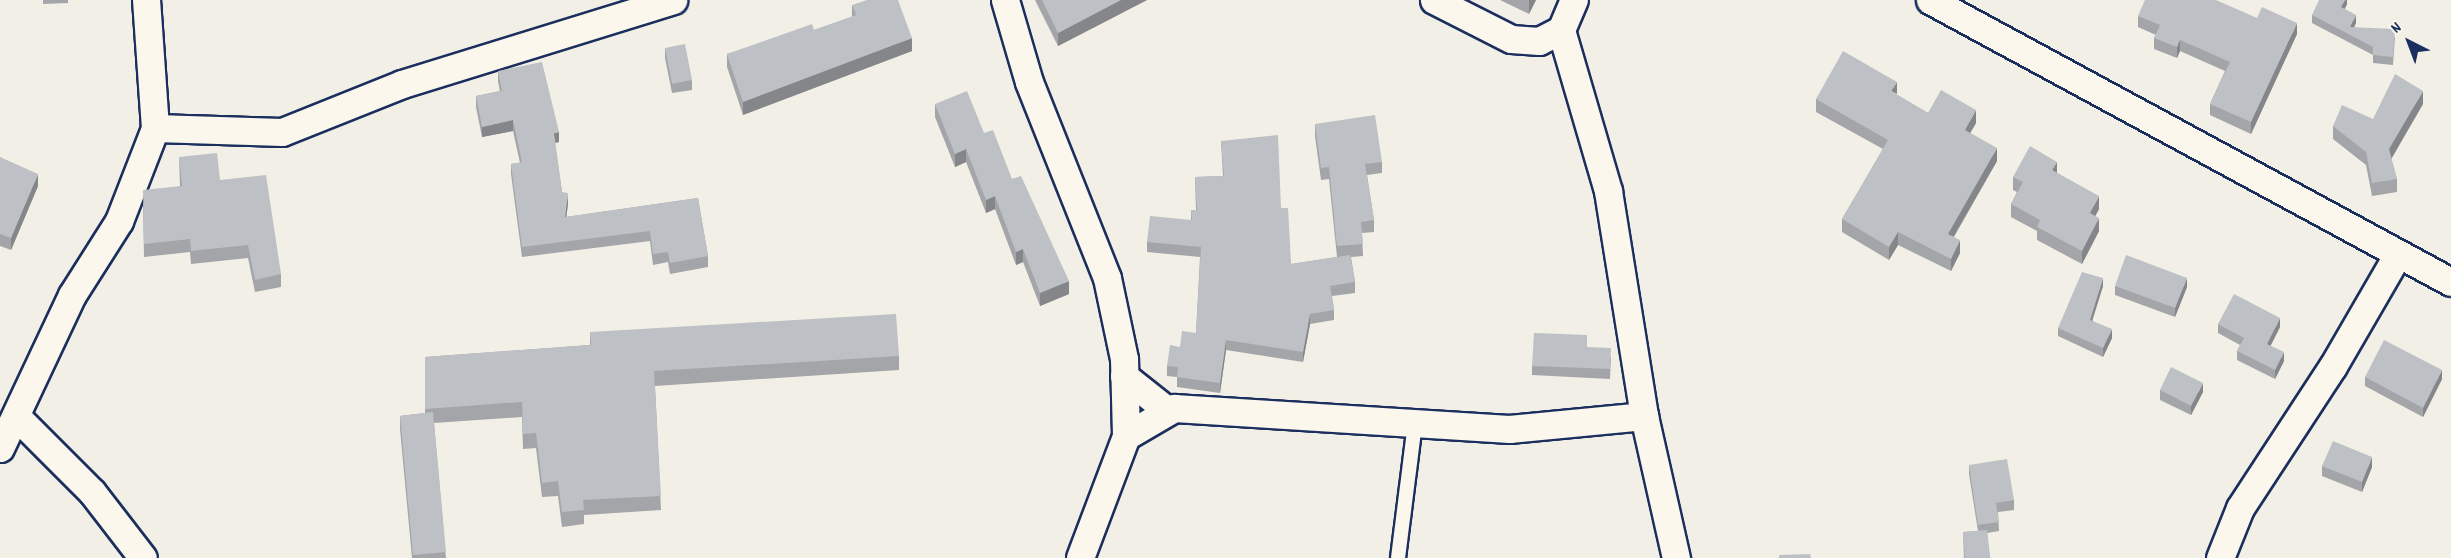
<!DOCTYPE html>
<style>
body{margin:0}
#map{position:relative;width:2451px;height:558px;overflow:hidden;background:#f2efe6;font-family:Dekko,sans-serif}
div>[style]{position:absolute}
.roads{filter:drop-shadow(2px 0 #1b2f5e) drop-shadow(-2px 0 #1b2f5e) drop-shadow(0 2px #1b2f5e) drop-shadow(0 -2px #1b2f5e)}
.lane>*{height:14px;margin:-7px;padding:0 7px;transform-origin:7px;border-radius:7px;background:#fbf7ec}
.street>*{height:27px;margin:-13.5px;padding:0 13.5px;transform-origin:13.5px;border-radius:13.5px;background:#fbf7ec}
.wall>*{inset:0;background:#a3a5a9}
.shaded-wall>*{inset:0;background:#848689}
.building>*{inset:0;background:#bdc0c4}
span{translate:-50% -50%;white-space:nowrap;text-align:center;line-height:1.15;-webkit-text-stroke:6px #fbf7ec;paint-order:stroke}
.north{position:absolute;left:2379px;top:12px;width:60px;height:60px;-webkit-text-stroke:4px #fbf7ec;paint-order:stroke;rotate:318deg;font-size:16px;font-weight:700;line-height:24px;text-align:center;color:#1b2f5e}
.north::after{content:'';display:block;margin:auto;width:21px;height:27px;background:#1b2f5e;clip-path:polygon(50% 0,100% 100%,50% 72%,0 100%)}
</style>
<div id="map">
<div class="roads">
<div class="lane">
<i style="left:1398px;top:558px;width:136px;rotate:-82.8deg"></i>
</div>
<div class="street">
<i style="left:1005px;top:0;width:85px;rotate:73.7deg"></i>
<i style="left:1029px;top:82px;width:211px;rotate:68.3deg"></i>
<i style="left:1107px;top:278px;width:83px;rotate:78.1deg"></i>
<i style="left:1124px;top:359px;width:77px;rotate:88.5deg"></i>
<i style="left:1126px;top:436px;width:130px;rotate:110.7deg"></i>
<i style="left:1434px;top:0;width:86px;rotate:26.9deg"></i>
<i style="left:1511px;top:39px;width:28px;rotate:4deg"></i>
<i style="left:1539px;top:41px;width:25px;rotate:-27deg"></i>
<i style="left:1561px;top:30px;width:33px;rotate:-67deg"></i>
<i style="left:1930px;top:0;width:592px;rotate:28.43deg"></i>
<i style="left:1561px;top:30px;width:168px;rotate:73.7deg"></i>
<i style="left:1608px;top:191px;width:228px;rotate:80.9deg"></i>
<i style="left:1644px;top:416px;width:146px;rotate:77.3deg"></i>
<i style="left:155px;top:128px;width:127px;rotate:1.8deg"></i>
<i style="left:282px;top:132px;width:129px;rotate:-21.8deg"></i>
<i style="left:402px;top:84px;width:284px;rotate:-17.2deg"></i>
<i style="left:1124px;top:376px;width:56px;rotate:38.5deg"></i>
<i style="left:17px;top:417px;width:106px;rotate:45deg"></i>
<i style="left:92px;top:492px;width:83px;rotate:52.3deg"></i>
<i style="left:1126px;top:436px;width:56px;rotate:-30.3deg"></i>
<i style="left:1174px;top:408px;width:336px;rotate:3.6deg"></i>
<i style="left:1509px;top:429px;width:136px;rotate:-5.5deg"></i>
<i style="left:0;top:448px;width:169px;rotate:-64.8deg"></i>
<i style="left:72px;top:295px;width:88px;rotate:-57.6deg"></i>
<i style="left:119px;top:221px;width:100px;rotate:-68.8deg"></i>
<i style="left:155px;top:128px;width:128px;rotate:-94deg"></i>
<i style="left:2220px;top:558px;width:54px;rotate:-68.2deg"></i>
<i style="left:2240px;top:508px;width:170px;rotate:-56.8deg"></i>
<i style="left:2333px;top:366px;width:129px;rotate:-59.9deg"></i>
</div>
</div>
<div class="wall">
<i style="clip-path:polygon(43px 0,68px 0,68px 3px,43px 4px)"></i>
<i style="clip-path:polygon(1035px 0,1147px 0,1058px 46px)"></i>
<i style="clip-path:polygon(1500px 0,1536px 0,1529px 14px)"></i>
<i style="clip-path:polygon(2347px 0,2347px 4px,2345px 9px,2356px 23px,2354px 27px,2395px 37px,2393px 65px,2373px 63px,2373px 55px,2312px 23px,2312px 15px)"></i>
<i style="clip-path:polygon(852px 5px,912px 51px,743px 115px,727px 67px,727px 54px,814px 30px,852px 17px)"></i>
<i style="clip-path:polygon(2138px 16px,2297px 34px,2251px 134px,2210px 115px,2210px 104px,2225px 71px,2180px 51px,2177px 58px,2154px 49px,2154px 38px,2156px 35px,2138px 27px)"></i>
<i style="clip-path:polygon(665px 48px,692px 80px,692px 90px,672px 93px,665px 58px)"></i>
<i style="clip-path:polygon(498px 71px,559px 142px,555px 143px,562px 192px,568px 204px,566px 217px,698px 198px,708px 256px,708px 267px,670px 274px,668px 262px,653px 265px,650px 241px,522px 257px,511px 174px,511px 164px,520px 163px,513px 131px,482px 137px,476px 107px,476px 96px,500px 91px,498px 82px)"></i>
<i style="clip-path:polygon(1897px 95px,1928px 113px,1976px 123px,1970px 133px,1997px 161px,1954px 237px,1960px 253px,1951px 271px,1898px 245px,1889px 260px,1842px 232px,1842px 219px,1883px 149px,1816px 112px,1816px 99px)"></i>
<i style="clip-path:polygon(935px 104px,984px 133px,1012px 179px,1069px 294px,1040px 306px,1023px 262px,1016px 265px,995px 209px,986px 213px,966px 162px,955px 167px,935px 117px)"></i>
<i style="clip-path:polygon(2423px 104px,2391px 158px,2397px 179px,2397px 192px,2372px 196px,2366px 165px,2333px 139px,2333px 126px,2373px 119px)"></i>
<i style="clip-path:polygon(1315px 124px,1382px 162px,1382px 173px,1367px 175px,1374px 220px,1374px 232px,1362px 233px,1363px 256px,1351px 257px,1355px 282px,1355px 293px,1332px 296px,1334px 310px,1334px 320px,1310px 324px,1303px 362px,1226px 350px,1220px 393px,1177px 387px,1177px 377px,1167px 376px,1167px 366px,1180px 347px,1196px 333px,1200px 257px,1147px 252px,1147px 242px,1191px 220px,1191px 210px,1196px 210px,1195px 177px,1223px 176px,1221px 141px,1281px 208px,1291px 264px,1337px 257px,1329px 179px,1321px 180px,1315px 136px)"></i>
<i style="clip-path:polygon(0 157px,38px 186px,11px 250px,0 246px)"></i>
<i style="clip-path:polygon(179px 157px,220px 180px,281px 274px,281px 287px,255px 292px,248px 258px,191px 264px,190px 252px,144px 257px,143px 203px,180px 186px)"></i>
<i style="clip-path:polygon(2057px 173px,2099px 209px,2095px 216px,2099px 231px,2082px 264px,2037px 240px,2037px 231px,2011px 217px,2011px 204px,2017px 192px,2013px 190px,2013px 177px)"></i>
<i style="clip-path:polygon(2103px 286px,2092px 320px,2112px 338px,2103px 357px,2058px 336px,2058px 328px)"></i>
<i style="clip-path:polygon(2115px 286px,2187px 287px,2175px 317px,2115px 295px)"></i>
<i style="clip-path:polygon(2218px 324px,2280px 327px,2270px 346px,2284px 361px,2275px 379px,2237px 360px,2237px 351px,2240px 345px,2218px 333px)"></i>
<i style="clip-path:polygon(590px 332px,899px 356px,899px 370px,655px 386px,661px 510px,584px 515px,584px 524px,562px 527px,558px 496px,542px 497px,536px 448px,523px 449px,522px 417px,434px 423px,446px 558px,412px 558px,400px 429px,400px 416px,425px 413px,425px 357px,590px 345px)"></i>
<i style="clip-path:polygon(1587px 347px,1611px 357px,1610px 379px,1532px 375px,1532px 366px)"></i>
<i style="clip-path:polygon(2365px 377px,2442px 379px,2423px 417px,2365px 386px)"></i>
<i style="clip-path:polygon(2160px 390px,2203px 392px,2191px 415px,2160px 400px)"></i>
<i style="clip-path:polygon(1969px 465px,2014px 500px,2014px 510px,1998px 512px,1999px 531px,1987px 533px,1990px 558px,1964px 558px,1963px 532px,1978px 531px,1969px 474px)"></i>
<i style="clip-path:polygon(2322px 466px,2372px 467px,2362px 492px,2322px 476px)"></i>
</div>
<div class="shaded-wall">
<i style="clip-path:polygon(1121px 0,1147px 0,1058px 46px,1058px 33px)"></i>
<i style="clip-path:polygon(1529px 0,1536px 0,1529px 14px)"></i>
<i style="clip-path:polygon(2345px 0,2347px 0,2347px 4px,2341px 15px,2341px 7px)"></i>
<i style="clip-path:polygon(2356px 15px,2356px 23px,2350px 35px,2350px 27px)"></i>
<i style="clip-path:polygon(2297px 23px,2297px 34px,2251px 134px,2251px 122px)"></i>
<i style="clip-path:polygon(912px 38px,912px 51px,743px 115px,743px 102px)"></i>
<i style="clip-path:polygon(2180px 40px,2180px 51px,2177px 58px,2177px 47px)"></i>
<i style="clip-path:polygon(1897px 82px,1897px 94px,1891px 91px)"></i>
<i style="clip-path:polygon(2423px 91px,2423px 104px,2389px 163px,2389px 149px)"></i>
<i style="clip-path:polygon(1976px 110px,1976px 123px,1965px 142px,1965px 130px)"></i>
<i style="clip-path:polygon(513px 120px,513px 131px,482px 137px,482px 127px)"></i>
<i style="clip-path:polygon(559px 132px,559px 142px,554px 143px,554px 133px)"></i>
<i style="clip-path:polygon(1997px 148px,1997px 161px,1948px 246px,1948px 234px)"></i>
<i style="clip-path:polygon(966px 149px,966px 162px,955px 167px,955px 154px)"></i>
<i style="clip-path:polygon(2057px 162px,2057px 175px,2052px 170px)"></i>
<i style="clip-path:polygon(38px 174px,38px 186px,11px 250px,11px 238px)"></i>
<i style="clip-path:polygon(568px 193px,568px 204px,565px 228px,565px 217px)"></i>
<i style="clip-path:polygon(995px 196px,995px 209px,986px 213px,986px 200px)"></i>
<i style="clip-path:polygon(2099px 196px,2099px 209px,2090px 226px,2090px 213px)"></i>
<i style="clip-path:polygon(2099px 218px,2099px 231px,2082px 264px,2082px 251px)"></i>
<i style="clip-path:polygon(1898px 232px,1898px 245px,1889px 260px,1889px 247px)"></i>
<i style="clip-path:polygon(1960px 240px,1960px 253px,1951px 271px,1951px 259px)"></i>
<i style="clip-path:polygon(1023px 249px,1023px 262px,1016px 265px,1016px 252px)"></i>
<i style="clip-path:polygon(2103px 278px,2103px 286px,2090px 328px,2090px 320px)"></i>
<i style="clip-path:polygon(2187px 278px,2187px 287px,2175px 317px,2175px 308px)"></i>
<i style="clip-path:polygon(1069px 281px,1069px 294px,1040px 306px,1040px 293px)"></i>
<i style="clip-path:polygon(1310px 314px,1310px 324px,1303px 362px,1303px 352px)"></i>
<i style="clip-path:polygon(2280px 318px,2280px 327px,2267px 353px,2267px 344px)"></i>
<i style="clip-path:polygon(2112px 329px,2112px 338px,2103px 357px,2103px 348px)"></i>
<i style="clip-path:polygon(1226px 340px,1226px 350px,1220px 393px,1220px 383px)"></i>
<i style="clip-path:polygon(2284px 352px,2284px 361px,2275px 379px,2275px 370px)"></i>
<i style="clip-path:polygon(2442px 370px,2442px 379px,2423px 417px,2423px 408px)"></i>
<i style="clip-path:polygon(2203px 383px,2203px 392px,2191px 415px,2191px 406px)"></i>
<i style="clip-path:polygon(2372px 457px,2372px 467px,2362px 492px,2362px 482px)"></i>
</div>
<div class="building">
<i style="clip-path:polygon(867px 0,898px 0,912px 38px,743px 102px,727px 54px,812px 24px,814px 30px,856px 15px,852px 5px)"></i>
<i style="clip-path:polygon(1042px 0,1121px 0,1058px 33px)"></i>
<i style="clip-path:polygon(2145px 0,2216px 0,2257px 18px,2262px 7px,2297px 23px,2251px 122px,2210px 104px,2230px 62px,2180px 40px,2177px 47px,2154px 38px,2160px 25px,2138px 16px)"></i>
<i style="clip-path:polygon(2319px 0,2345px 0,2341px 7px,2356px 15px,2350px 27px,2395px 29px,2393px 57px,2373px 55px,2373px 47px,2312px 15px)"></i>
<i style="clip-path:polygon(685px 44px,692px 80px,672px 84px,665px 48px)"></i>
<i style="clip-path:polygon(1843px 51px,1897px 82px,1891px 91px,1928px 113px,1941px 90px,1976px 110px,1965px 130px,1997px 148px,1948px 234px,1960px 240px,1951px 259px,1898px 232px,1889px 247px,1842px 219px,1888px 140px,1816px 99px)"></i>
<i style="clip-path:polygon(542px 62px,559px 132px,554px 133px,562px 192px,568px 193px,565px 217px,698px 198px,708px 256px,670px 263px,668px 252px,653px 254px,650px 231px,522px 247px,511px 164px,522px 162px,513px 120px,482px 127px,476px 96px,502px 91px,498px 71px)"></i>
<i style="clip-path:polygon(2395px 74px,2423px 91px,2389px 149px,2397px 179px,2372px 183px,2366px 152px,2333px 126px,2342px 105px,2373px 119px)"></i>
<i style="clip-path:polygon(967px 91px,984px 133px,993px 130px,1012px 179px,1021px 176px,1069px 281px,1040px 293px,1023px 249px,1016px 252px,995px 196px,986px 200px,966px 149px,955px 154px,935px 104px)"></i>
<i style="clip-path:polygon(1375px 115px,1382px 162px,1365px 164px,1374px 220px,1361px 222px,1363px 244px,1337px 246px,1329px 167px,1321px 168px,1315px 124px)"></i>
<i style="clip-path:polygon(1278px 135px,1281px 208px,1288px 208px,1291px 264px,1350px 255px,1355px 282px,1330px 286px,1334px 310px,1310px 314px,1303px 352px,1226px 340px,1220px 383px,1177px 377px,1178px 367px,1167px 366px,1170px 345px,1180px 347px,1182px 331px,1196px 333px,1201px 247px,1147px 242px,1150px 216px,1192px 220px,1191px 210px,1197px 210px,1195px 177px,1224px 176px,1221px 141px)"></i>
<i style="clip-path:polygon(2030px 146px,2057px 162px,2052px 170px,2099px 196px,2090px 213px,2099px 218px,2082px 251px,2037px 227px,2040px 220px,2011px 204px,2023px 182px,2013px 177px)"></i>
<i style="clip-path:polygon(217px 153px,220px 180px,266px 175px,281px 274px,255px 280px,248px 245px,191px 251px,190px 239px,144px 244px,143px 190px,182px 186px,179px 157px)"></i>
<i style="clip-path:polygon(0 157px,38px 174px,11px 238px,0 234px)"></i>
<i style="clip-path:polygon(2126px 255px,2187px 278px,2175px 308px,2115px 286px)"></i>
<i style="clip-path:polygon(2082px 272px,2103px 278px,2090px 320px,2112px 329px,2103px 348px,2058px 328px)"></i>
<i style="clip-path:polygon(2234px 294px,2280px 318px,2267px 344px,2284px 352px,2275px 370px,2237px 351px,2244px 338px,2218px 324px)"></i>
<i style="clip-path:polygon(896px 314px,899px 356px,654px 371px,661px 496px,583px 500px,584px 510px,562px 512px,558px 481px,542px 483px,536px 433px,523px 434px,522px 402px,425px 409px,425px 357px,591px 345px,590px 332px)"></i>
<i style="clip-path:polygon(1534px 333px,1587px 335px,1587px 347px,1611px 348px,1610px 369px,1532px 366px)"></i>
<i style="clip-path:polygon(2384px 340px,2442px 370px,2423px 408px,2365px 377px)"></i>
<i style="clip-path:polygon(2171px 367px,2203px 383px,2191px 406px,2160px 390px)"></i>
<i style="clip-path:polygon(433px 412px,446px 552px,413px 555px,400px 416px)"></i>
<i style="clip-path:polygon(2333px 441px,2372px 457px,2362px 482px,2322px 466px)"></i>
<i style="clip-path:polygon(2007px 459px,2014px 500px,1996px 503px,1999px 522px,1978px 525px,1969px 465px)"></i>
<i style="clip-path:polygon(1987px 530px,1990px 558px,1965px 558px,1963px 532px)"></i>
<i style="clip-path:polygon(1810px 554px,1811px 558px,1779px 558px,1779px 555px)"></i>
</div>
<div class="north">N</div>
</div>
